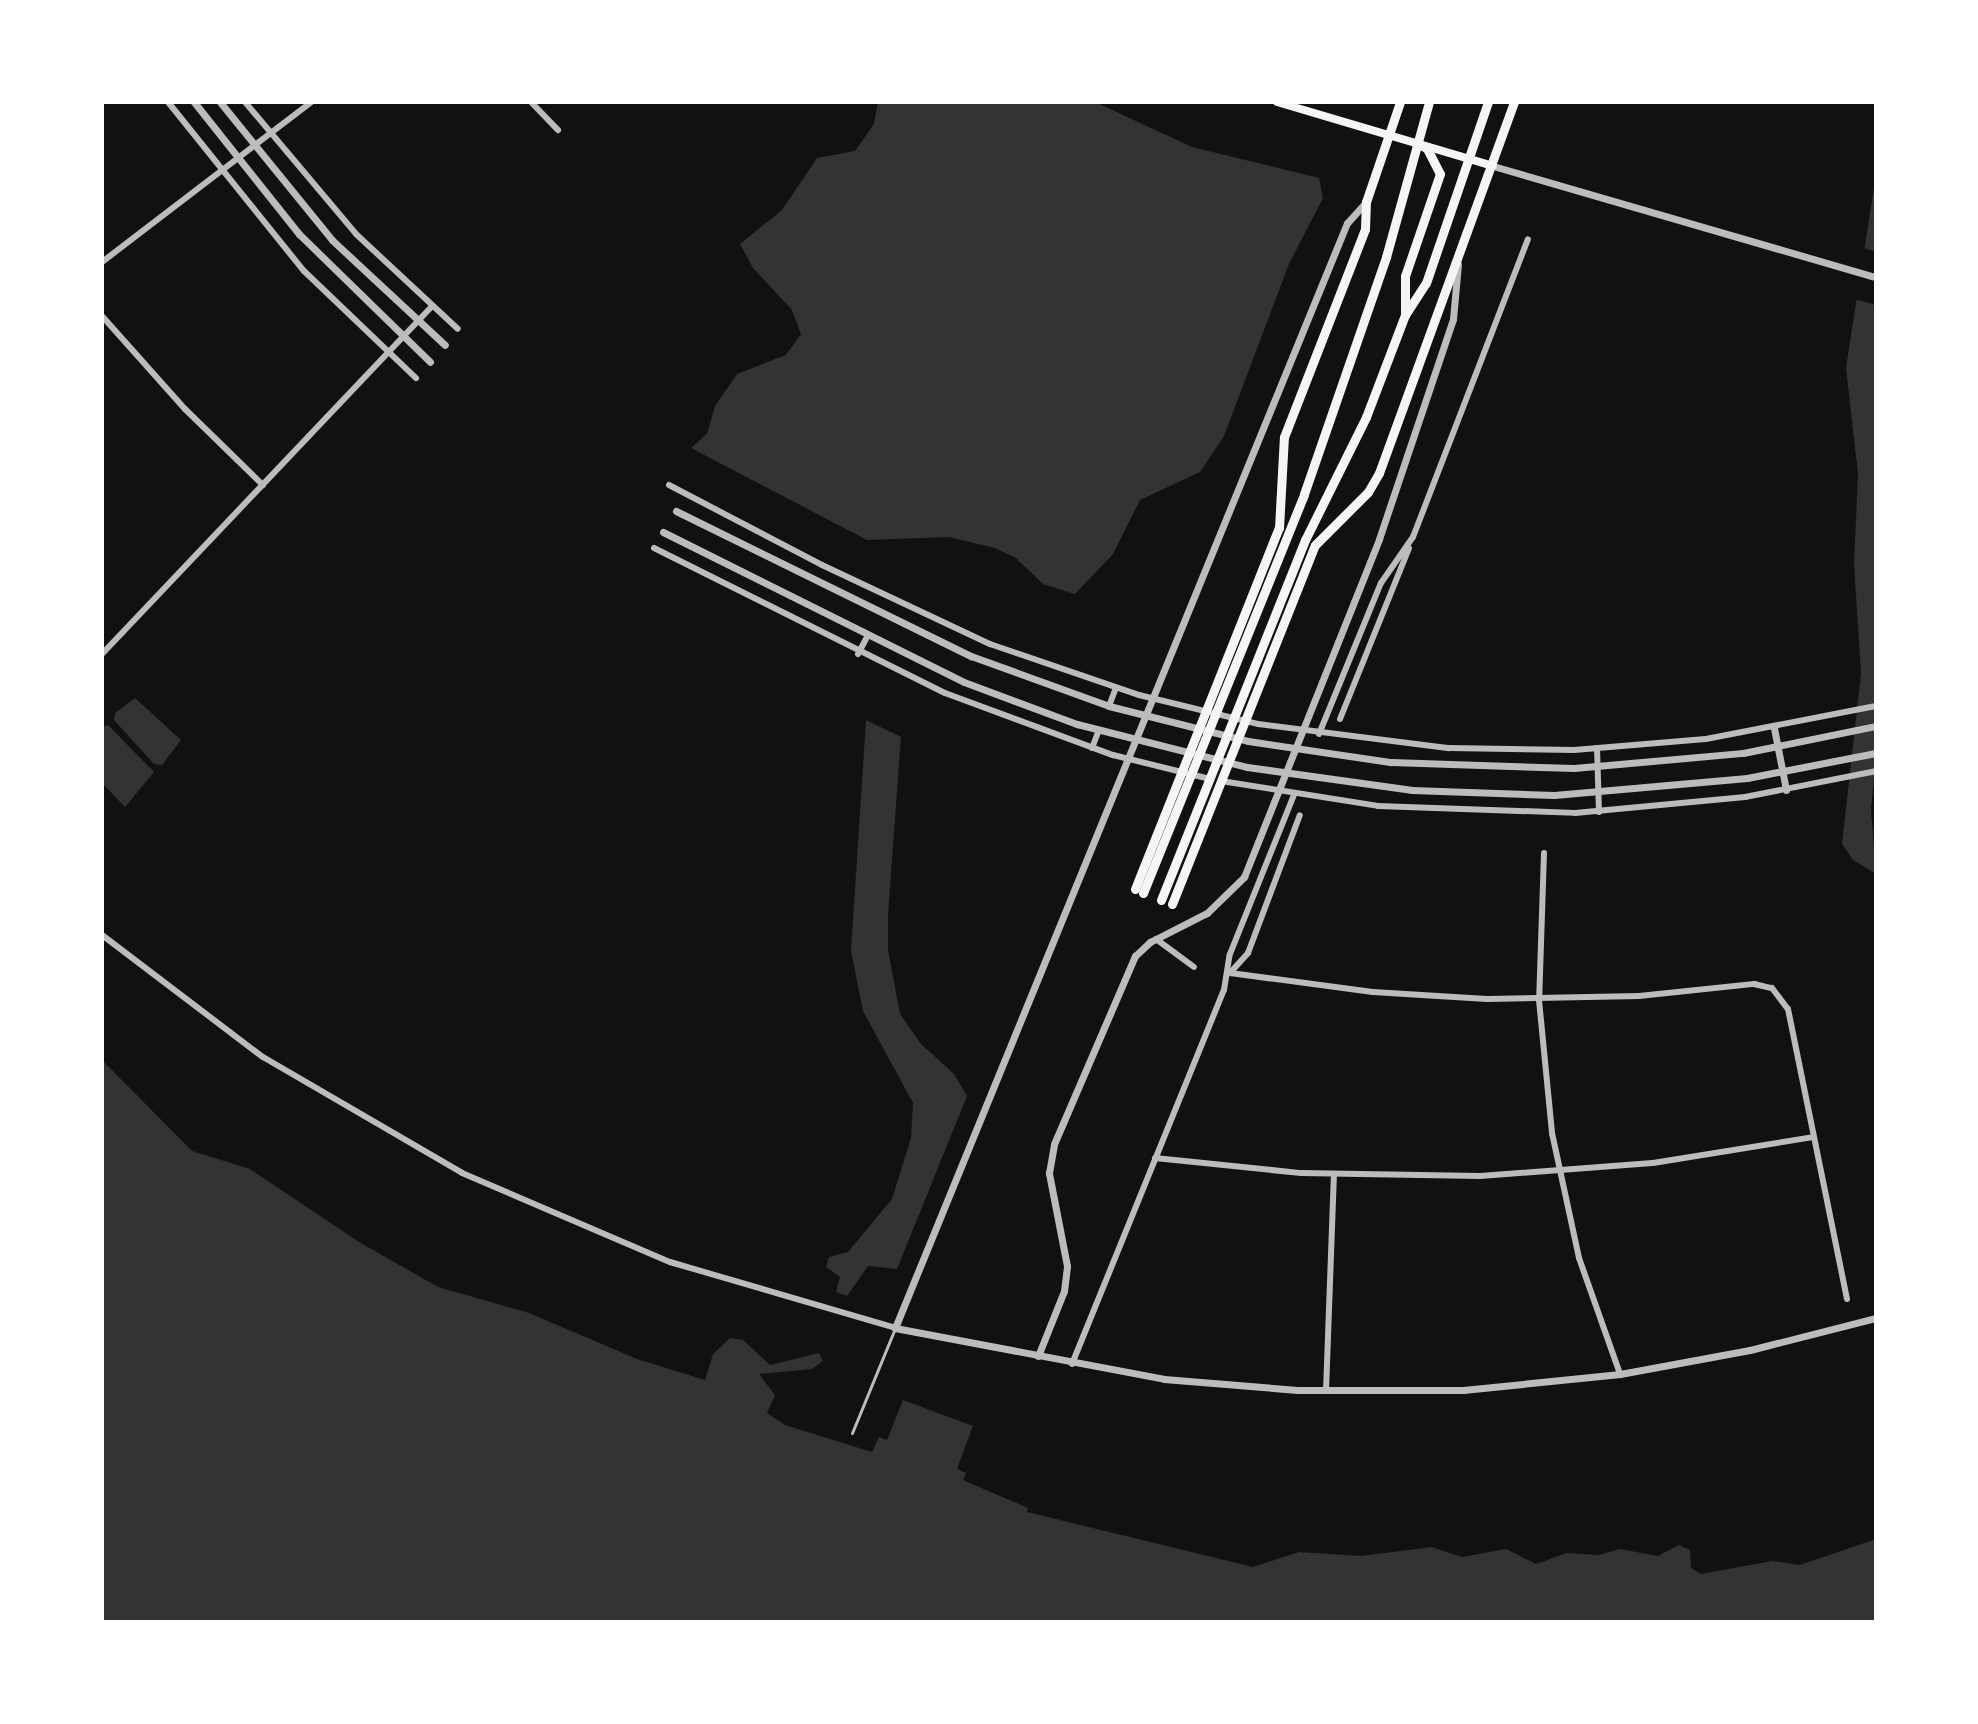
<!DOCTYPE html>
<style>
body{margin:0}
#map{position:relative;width:1978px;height:1724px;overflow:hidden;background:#111;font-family:"Crimson Pro",serif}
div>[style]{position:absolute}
.water>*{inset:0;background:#333}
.pier>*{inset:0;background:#111}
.service>*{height:3px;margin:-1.5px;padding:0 1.5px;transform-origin:1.5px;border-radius:1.5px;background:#bcbcbc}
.minor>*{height:6px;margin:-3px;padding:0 3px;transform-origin:3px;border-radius:3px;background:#bcbcbc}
.tertiary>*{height:7px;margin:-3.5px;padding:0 3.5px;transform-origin:3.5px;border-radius:3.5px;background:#bcbcbc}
.secondary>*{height:8px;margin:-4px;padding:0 4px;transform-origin:4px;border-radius:4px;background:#f5f5f5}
.primary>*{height:9px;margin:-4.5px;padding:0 4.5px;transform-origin:4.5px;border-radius:4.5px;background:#f5f5f5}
.trunk>*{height:9px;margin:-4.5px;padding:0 4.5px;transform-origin:4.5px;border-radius:4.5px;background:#f5f5f5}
span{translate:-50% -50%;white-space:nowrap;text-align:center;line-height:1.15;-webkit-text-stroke:8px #fff;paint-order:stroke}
.frame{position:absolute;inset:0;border:104px solid #fff;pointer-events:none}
</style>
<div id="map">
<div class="water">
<i style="clip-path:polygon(878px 102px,1095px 102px,1192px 147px,1319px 178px,1323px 198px,1289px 264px,1224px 436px,1200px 472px,1140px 500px,1113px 554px,1075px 594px,1043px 584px,1016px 558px,995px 548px,949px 537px,867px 540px,691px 448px,707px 434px,715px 406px,737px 374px,786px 355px,801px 334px,792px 310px,753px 268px,740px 244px,782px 210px,817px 158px,855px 151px,874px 124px)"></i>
<i style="clip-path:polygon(1876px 174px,1876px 758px,1871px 810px,1876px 874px,1853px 860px,1842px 844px,1861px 674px,1854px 563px,1858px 474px,1846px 368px)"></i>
<i style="clip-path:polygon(135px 698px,181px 740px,162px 765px,154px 764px,114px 720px,115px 713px)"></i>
<i style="clip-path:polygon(866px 720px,901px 737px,888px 914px,888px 950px,900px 1014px,921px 1044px,954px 1074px,967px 1096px,897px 1269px,868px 1266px,847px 1296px,836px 1292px,840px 1277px,826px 1267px,829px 1257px,848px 1252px,892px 1199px,911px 1138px,913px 1103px,863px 1011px,851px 951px)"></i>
<i style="clip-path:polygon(108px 725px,154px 772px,125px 807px,102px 783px,102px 727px)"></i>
<i style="clip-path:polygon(102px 1060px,192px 1151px,250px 1169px,359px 1242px,438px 1287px,529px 1313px,637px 1359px,705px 1380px,713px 1354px,730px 1338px,743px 1340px,770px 1365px,819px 1353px,823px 1361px,812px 1369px,759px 1374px,775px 1395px,767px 1413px,785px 1425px,872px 1452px,879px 1437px,887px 1440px,903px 1400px,973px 1426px,957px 1469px,966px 1473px,963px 1480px,1028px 1508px,1027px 1512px,1253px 1567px,1299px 1552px,1361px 1556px,1432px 1547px,1462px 1557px,1506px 1549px,1536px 1564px,1567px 1553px,1599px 1555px,1620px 1549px,1658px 1556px,1679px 1545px,1690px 1550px,1691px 1568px,1701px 1574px,1772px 1561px,1800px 1565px,1876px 1539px,1876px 1622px,102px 1622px)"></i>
</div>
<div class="pier">
<i style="clip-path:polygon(1858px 246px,1876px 252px,1876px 305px,1851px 298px)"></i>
</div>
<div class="service">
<i style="left:852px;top:1433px;width:113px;rotate:-67.7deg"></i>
</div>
<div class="minor">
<i style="left:168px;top:102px;width:217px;rotate:51.2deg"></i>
<i style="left:304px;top:271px;width:155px;rotate:43.7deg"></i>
<i style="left:245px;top:102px;width:172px;rotate:49.9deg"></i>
<i style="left:356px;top:234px;width:139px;rotate:43deg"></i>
<i style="left:531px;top:102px;width:39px;rotate:46deg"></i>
<i style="left:102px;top:262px;width:263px;rotate:-37.4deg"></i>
<i style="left:102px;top:316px;width:125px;rotate:48.3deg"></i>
<i style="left:185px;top:409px;width:109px;rotate:44.3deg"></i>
<i style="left:669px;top:485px;width:173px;rotate:27.6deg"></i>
<i style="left:822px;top:565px;width:186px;rotate:25.2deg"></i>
<i style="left:990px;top:644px;width:157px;rotate:18.9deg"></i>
<i style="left:1139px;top:695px;width:122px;rotate:13.7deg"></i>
<i style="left:1258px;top:724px;width:193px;rotate:7.2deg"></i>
<i style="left:1449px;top:748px;width:125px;rotate:0.9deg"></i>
<i style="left:1574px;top:750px;width:132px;rotate:-4.8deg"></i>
<i style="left:1706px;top:739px;width:173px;rotate:-11deg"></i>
<i style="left:654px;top:548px;width:325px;rotate:26.5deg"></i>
<i style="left:945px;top:693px;width:179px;rotate:20.3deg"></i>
<i style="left:1113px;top:755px;width:100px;rotate:13.9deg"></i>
<i style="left:102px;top:654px;width:478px;rotate:-46.5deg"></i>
<i style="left:858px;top:654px;width:19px;rotate:-62deg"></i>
<i style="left:1109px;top:706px;width:19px;rotate:-69deg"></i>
<i style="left:1340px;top:719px;width:184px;rotate:-68deg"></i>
<i style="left:1319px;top:734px;width:163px;rotate:-67.7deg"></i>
<i style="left:1381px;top:583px;width:56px;rotate:-55.2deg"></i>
<i style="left:1413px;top:537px;width:319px;rotate:-68.9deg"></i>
<i style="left:1092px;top:748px;width:19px;rotate:-69deg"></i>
<i style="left:1597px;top:748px;width:64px;rotate:88.2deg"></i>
<i style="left:1221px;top:781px;width:159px;rotate:9deg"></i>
<i style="left:1378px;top:806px;width:197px;rotate:2deg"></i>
<i style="left:1575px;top:813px;width:171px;rotate:-5.4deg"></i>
<i style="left:1745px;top:797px;width:134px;rotate:-11.2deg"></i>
<i style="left:1544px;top:853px;width:147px;rotate:91.9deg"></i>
<i style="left:1539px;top:1000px;width:134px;rotate:84.4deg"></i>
<i style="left:1552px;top:1133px;width:128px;rotate:77.8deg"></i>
<i style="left:1579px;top:1258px;width:123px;rotate:70.5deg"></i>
<i style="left:102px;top:935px;width:202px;rotate:37.2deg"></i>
<i style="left:263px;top:1057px;width:230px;rotate:30.2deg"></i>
<i style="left:462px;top:1173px;width:226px;rotate:23.2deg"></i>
<i style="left:670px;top:1262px;width:234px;rotate:16.3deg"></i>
<i style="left:1156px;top:939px;width:47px;rotate:36.4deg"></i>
<i style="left:1230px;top:973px;width:144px;rotate:7.6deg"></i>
<i style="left:1373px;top:992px;width:114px;rotate:3.5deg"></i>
<i style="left:1487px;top:999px;width:152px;rotate:-1.1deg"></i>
<i style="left:1639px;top:996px;width:116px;rotate:-6deg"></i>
<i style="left:1754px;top:984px;width:18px;rotate:13deg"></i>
<i style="left:1772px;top:988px;width:26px;rotate:53deg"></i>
<i style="left:1788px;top:1009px;width:296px;rotate:78.5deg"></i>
<i style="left:1230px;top:973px;width:27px;rotate:-48deg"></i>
<i style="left:1248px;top:953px;width:147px;rotate:-69.4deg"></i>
<i style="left:1155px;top:1158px;width:147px;rotate:5.9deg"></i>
<i style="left:1301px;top:1173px;width:179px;rotate:1deg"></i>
<i style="left:1480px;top:1176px;width:173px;rotate:-4.3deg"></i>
<i style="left:1653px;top:1163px;width:162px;rotate:-9.2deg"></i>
<i style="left:1072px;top:1364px;width:404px;rotate:-67.9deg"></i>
<i style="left:1224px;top:990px;width:36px;rotate:-81deg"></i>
<i style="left:1230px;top:954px;width:171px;rotate:-68.1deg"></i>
<i style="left:1326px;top:1391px;width:216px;rotate:-87.9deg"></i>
</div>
<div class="tertiary">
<i style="left:194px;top:102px;width:169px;rotate:51.5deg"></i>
<i style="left:299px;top:234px;width:183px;rotate:44.3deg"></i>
<i style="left:220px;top:102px;width:178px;rotate:50.9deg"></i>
<i style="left:332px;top:240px;width:154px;rotate:42.9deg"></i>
<i style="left:1493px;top:166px;width:399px;rotate:16.2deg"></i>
<i style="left:1366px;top:202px;width:28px;rotate:132deg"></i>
<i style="left:1347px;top:223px;width:1194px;rotate:112.25deg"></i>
<i style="left:895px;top:1328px;width:274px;rotate:10.7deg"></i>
<i style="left:1164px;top:1379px;width:134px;rotate:4.7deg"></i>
<i style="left:1298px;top:1390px;width:165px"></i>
<i style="left:1463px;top:1390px;width:158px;rotate:-5.8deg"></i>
<i style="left:1620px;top:1374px;width:132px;rotate:-10.5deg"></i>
<i style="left:1750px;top:1350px;width:130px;rotate:-14.3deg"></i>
<i style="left:676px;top:511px;width:329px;rotate:26.2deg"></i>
<i style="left:971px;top:656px;width:147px;rotate:19.9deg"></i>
<i style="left:1109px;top:706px;width:143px;rotate:14.1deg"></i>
<i style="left:1248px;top:741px;width:145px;rotate:8.4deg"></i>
<i style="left:1391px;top:762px;width:183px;rotate:1.9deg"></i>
<i style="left:1574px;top:768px;width:170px;rotate:-5.1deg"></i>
<i style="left:1743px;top:753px;width:136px;rotate:-11.5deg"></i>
<i style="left:663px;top:532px;width:336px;rotate:26.5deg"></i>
<i style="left:964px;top:682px;width:121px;rotate:20.4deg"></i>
<i style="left:1077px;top:724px;width:175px;rotate:14.2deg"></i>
<i style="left:1247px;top:767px;width:167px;rotate:7.9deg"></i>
<i style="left:1412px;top:790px;width:142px;rotate:2deg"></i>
<i style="left:1554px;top:795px;width:194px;rotate:-5deg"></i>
<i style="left:1747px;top:778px;width:131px;rotate:-11deg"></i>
<i style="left:1774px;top:728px;width:63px;rotate:79deg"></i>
<i style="left:1038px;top:1356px;width:70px;rotate:-68.2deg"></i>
<i style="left:1064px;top:1291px;width:25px;rotate:-83deg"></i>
<i style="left:1067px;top:1266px;width:95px;rotate:-101deg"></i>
<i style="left:1049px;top:1173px;width:29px;rotate:-80deg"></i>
<i style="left:1054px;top:1144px;width:205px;rotate:-66.7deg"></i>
<i style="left:1135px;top:956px;width:21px;rotate:-43deg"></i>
<i style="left:1150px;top:942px;width:64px;rotate:-27deg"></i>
<i style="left:1207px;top:913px;width:52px;rotate:-44.2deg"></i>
<i style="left:1244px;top:877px;width:364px;rotate:-68.2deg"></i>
<i style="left:1379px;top:539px;width:232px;rotate:-71.4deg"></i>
<i style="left:1453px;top:319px;width:55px;rotate:-84.8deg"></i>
</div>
<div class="secondary">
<i style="left:1277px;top:102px;width:225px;rotate:16.5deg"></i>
</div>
<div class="primary">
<i style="left:1135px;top:889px;width:389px;rotate:-68.3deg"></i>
<i style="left:1279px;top:528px;width:91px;rotate:-86.9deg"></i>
<i style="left:1284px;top:437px;width:223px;rotate:-68.7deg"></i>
<i style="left:1365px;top:229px;width:27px;rotate:-88deg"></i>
<i style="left:1366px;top:202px;width:106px;rotate:-71.2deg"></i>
<i style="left:1172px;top:904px;width:386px;rotate:-68.3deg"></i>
<i style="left:1315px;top:545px;width:75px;rotate:-45deg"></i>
<i style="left:1368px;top:492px;width:22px;rotate:-60deg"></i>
<i style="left:1379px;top:473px;width:395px;rotate:-70deg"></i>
</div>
<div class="trunk">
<i style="left:1405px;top:315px;width:39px;rotate:-90deg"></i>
<i style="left:1405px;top:276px;width:108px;rotate:-71.1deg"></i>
<i style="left:1440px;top:174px;width:29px;rotate:-117deg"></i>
<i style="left:1427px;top:148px;width:13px;rotate:-157deg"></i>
<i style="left:1143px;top:893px;width:430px;rotate:-68deg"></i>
<i style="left:1304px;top:494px;width:251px;rotate:-70.9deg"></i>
<i style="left:1386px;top:257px;width:161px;rotate:-74.5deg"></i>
<i style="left:1161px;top:900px;width:388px;rotate:-68.2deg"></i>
<i style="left:1305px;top:540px;width:137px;rotate:-63.6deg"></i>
<i style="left:1366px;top:417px;width:109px;rotate:-69.1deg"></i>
<i style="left:1405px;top:315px;width:38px;rotate:-57deg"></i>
<i style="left:1426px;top:283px;width:191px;rotate:-71.1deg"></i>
</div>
<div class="frame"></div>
</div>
